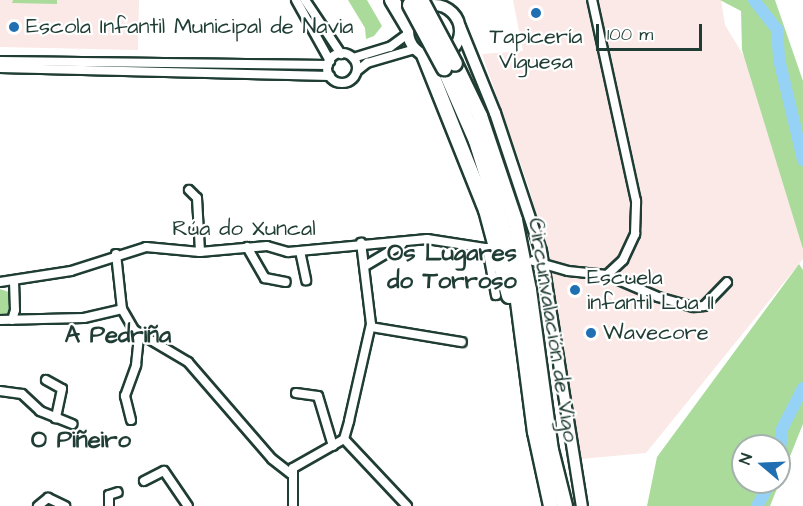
<!DOCTYPE html>
<meta charset="utf-8">
<style>
body{margin:0}
#map{position:relative;width:803px;height:506px;overflow:hidden;background:#fff;font-family:"Architects Daughter",sans-serif}
div>[style]{position:absolute}
.built>*{inset:0;background:#fae9e6}
.green>*{inset:0;background:#abdb9b}
.river>*{height:12px;margin:-6px;padding:0 6px;transform-origin:6px;border-radius:6px;background:#95d2f6}
.roads{filter:drop-shadow(2px 0 #1f3d34) drop-shadow(-2px 0 #1f3d34) drop-shadow(0 2px #1f3d34) drop-shadow(0 -2px #1f3d34)}
.minor>*{height:8px;margin:-4px;padding:0 4px;transform-origin:4px;border-radius:4px;background:#fff}
.minor>.ring{margin:-4px;padding:0;box-sizing:content-box;background:none;border:8px solid #fff;border-radius:50%}
.secondary>*{height:10px;margin:-5px;padding:0 5px;transform-origin:5px;border-radius:5px;background:#fff}
.secondary>.ring{margin:-5px;padding:0;box-sizing:content-box;background:none;border:10px solid #fff;border-radius:50%}
.motorway>*{height:14px;margin:-7px;padding:0 7px;transform-origin:7px;border-radius:7px;background:#fff}
.bridges{filter:drop-shadow(2px 0 #1f3d34) drop-shadow(-2px 0 #1f3d34) drop-shadow(0 2px #1f3d34) drop-shadow(0 -2px #1f3d34)}
.motorway-bridge>*{height:14px;margin:-7px;padding:0 7px;transform-origin:7px;border-radius:7px;background:#fff}
.dots>*{width:16px;height:16px;translate:-50% -50%;box-sizing:border-box;border:3px solid #fff;border-radius:50%}
span{translate:-50% -50%;white-space:nowrap;text-align:center;line-height:1.15;-webkit-text-stroke:4.5px #fff;paint-order:stroke}
.poi-label{font-size:22px;color:#1f3d34}
.left{translate:0 -50%;text-align:left}
.street-label{font-size:22px;color:#1f3d34}
.neighbourhood-label{font-size:24px;color:#1f3d34;font-weight:700}
.north{position:absolute;left:731px;top:434px;width:60px;height:60px;box-sizing:border-box;background:#fff;border:2px solid #a5b1ae;border-radius:50%;rotate:289deg;font-size:16px;font-weight:700;line-height:24px;text-align:center;color:#1f3d34}
.north::after{content:'';display:block;margin:auto;width:21px;height:27px;background:#1f6fb2;clip-path:polygon(50% 0,100% 100%,50% 72%,0 100%)}
.scale{position:absolute;left:596px;top:24px;width:106px;height:27px;box-sizing:border-box;border:3px solid #1f3d34;border-top:0;padding-left:8px;font-size:18px;line-height:21px;white-space:nowrap;color:#1f3d34;-webkit-text-stroke:4px #fff;paint-order:stroke}
</style>
<div id="map">
<div class="built">
<i style="clip-path:polygon(0 0,139px 0,138px 50px,0 47px)"></i>
<i style="clip-path:polygon(513px 0,721px 0,725px 25px,748px 63px,803px 241px,803px 259px,646px 453px,580px 459px,548px 257px,529px 188px,482px 54px,523px 51px)"></i>
</div>
<div class="green">
<i style="clip-path:polygon(13px 0,57px 0,57px 4px,12px 3px)"></i>
<i style="clip-path:polygon(348px 0,367px 0,382px 26px,374px 36px,366px 39px,365px 28px)"></i>
<i style="clip-path:polygon(720px 0,775px 0,803px 81px,803px 249px,742px 50px,741px 11px)"></i>
<i style="clip-path:polygon(evenodd,799px 264px,803px 270px,803px 424px,770px 506px,647px 506px,657px 457px,799px 264px,743px 446px,779px 446px,779px 482px,743px 482px,743px 446px)"></i>
<i style="clip-path:polygon(0 289px,9px 292px,11px 298px,7px 317px,0 317px)"></i>
</div>
<div class="river">
<i style="left:754px;top:0;width:37px;rotate:52deg"></i>
<i style="left:777px;top:29px;width:30px;rotate:86deg"></i>
<i style="left:779px;top:59px;width:104px;rotate:76.6deg"></i>
<i style="left:779px;top:463px;width:34px;rotate:-85deg"></i>
<i style="left:782px;top:429px;width:46px;rotate:-62.9deg"></i>
<i style="left:757px;top:506px;width:28px;rotate:-60deg"></i>
</div>
<div class="roads">
<div class="minor">
<i style="left:296px;top:0;width:70px;rotate:60.9deg"></i>
<i style="left:305px;top:0;width:65px;rotate:56.3deg"></i>
<i class="ring" style="left:327px;top:53px;width:22px;height:22px"></i>
<i style="left:353px;top:58px;width:39px;rotate:-17deg"></i>
<i style="left:390px;top:47px;width:22px;rotate:-36deg"></i>
<i style="left:0;top:61px;width:328px;rotate:0.7deg"></i>
<i style="left:0;top:68px;width:330px;rotate:1.4deg"></i>
<i style="left:357px;top:71px;width:13px;rotate:-39deg"></i>
<i style="left:367px;top:63px;width:50px;rotate:-16.3deg"></i>
<i style="left:189px;top:190px;width:11px;rotate:45deg"></i>
<i style="left:197px;top:198px;width:54px;rotate:86.8deg"></i>
<i style="left:247px;top:247px;width:36px;rotate:60deg"></i>
<i style="left:265px;top:278px;width:21px;rotate:11deg"></i>
<i style="left:487px;top:248px;width:48px;rotate:79.2deg"></i>
<i style="left:300px;top:251px;width:30px;rotate:78deg"></i>
<i style="left:116px;top:254px;width:55px;rotate:83.8deg"></i>
<i style="left:122px;top:309px;width:24px;rotate:60deg"></i>
<i style="left:134px;top:330px;width:63px;rotate:30.7deg"></i>
<i style="left:188px;top:362px;width:128px;rotate:49.1deg"></i>
<i style="left:272px;top:459px;width:24px;rotate:38deg"></i>
<i style="left:533px;top:261px;width:36px;rotate:16deg"></i>
<i style="left:568px;top:271px;width:39px;rotate:6deg"></i>
<i style="left:607px;top:275px;width:22px;rotate:-43deg"></i>
<i style="left:623px;top:260px;width:29px;rotate:-65deg"></i>
<i style="left:635px;top:234px;width:33px;rotate:-88deg"></i>
<i style="left:636px;top:201px;width:206px;rotate:-102.3deg"></i>
<i style="left:365px;top:266px;width:43px;rotate:-30.7deg"></i>
<i style="left:607px;top:275px;width:56px;rotate:23.3deg"></i>
<i style="left:658px;top:297px;width:37px;rotate:16deg"></i>
<i style="left:694px;top:307px;width:10px;rotate:-6deg"></i>
<i style="left:704px;top:306px;width:33px;rotate:-46deg"></i>
<i style="left:0;top:282px;width:72px;rotate:-8.8deg"></i>
<i style="left:71px;top:271px;width:79px;rotate:-17.7deg"></i>
<i style="left:146px;top:247px;width:54px;rotate:5.3deg"></i>
<i style="left:200px;top:252px;width:67px;rotate:-5.1deg"></i>
<i style="left:267px;top:246px;width:22px;rotate:16deg"></i>
<i style="left:288px;top:252px;width:140px;rotate:-5.3deg"></i>
<i style="left:427px;top:239px;width:65px;rotate:8.9deg"></i>
<i style="left:0;top:320px;width:84px;rotate:-1.4deg"></i>
<i style="left:84px;top:318px;width:39px;rotate:-13deg"></i>
<i style="left:12px;top:320px;width:10px;rotate:-73deg"></i>
<i style="left:15px;top:310px;width:28px;rotate:-92deg"></i>
<i style="left:371px;top:327px;width:92px;rotate:9.4deg"></i>
<i style="left:46px;top:380px;width:18px;rotate:29deg"></i>
<i style="left:62px;top:389px;width:30px;rotate:102deg"></i>
<i style="left:0;top:391px;width:22px;rotate:8deg"></i>
<i style="left:22px;top:394px;width:25px;rotate:43deg"></i>
<i style="left:40px;top:411px;width:35px;rotate:22deg"></i>
<i style="left:296px;top:393px;width:22px;rotate:8deg"></i>
<i style="left:318px;top:396px;width:52px;rotate:73.3deg"></i>
<i style="left:131px;top:420px;width:25px;rotate:-104deg"></i>
<i style="left:125px;top:396px;width:33px;rotate:-70deg"></i>
<i style="left:136px;top:365px;width:29px;rotate:-84deg"></i>
<i style="left:344px;top:439px;width:92px;rotate:46.8deg"></i>
<i style="left:144px;top:481px;width:22px;rotate:-27deg"></i>
<i style="left:164px;top:471px;width:42px;rotate:55.6deg"></i>
<i style="left:38px;top:506px;width:13px;rotate:-39deg"></i>
<i style="left:48px;top:498px;width:19px;rotate:25deg"></i>
<i style="left:109px;top:506px;width:11px;rotate:-90deg"></i>
<i style="left:109px;top:495px;width:9px;rotate:-18deg"></i>
<i style="left:293px;top:506px;width:38px;rotate:-90deg"></i>
<i style="left:293px;top:468px;width:59px;rotate:-29.6deg"></i>
<i style="left:344px;top:439px;width:19px;rotate:-74deg"></i>
<i style="left:349px;top:421px;width:99px;rotate:-77.2deg"></i>
<i style="left:371px;top:324px;width:82px;rotate:-97deg"></i>
</div>
<div class="secondary">
<i class="ring" style="left:408px;top:5px;width:42px;height:42px"></i>
<i style="left:460px;top:27px;width:93px;rotate:67.9deg"></i>
<i style="left:495px;top:113px;width:145px;rotate:71.6deg"></i>
<i style="left:541px;top:251px;width:258px;rotate:80.9deg"></i>
</div>
<div class="motorway">
<i style="left:392px;top:0;width:31px;rotate:59deg"></i>
<i style="left:424px;top:55px;width:167px;rotate:68.2deg"></i>
<i style="left:486px;top:210px;width:89px;rotate:75deg"></i>
<i style="left:455px;top:64px;width:58px;rotate:64.3deg"></i>
<i style="left:480px;top:116px;width:110px;rotate:71.4deg"></i>
<i style="left:515px;top:220px;width:71px;rotate:78.7deg"></i>
<i style="left:529px;top:290px;width:162px;rotate:82.2deg"></i>
<i style="left:551px;top:450px;width:58px;rotate:76deg"></i>
<i style="left:444px;top:68px;width:80px;rotate:66.3deg"></i>
<i style="left:476px;top:141px;width:87px;rotate:72.6deg"></i>
<i style="left:502px;top:224px;width:72px;rotate:77.9deg"></i>
<i style="left:517px;top:294px;width:139px;rotate:82.6deg"></i>
<i style="left:535px;top:432px;width:76px;rotate:77.8deg"></i>
</div>
</div>
<div class="bridges">
<div class="motorway-bridge">
<i style="left:421px;top:0;width:72px;rotate:62deg"></i>
<i style="left:410px;top:5px;width:72px;rotate:61.6deg"></i>
</div>
</div>
<div class="dots">
<i style="left:536px;top:13px;background:#1f6fb2"></i>
<i style="left:14px;top:27px;background:#1f6fb2"></i>
<i style="left:575px;top:290px;background:#1f6fb2"></i>
<i style="left:591px;top:333px;background:#1f6fb2"></i>
</div>
<div class="poi-label">
<span class="left" style="left:26px;top:27px">Escola Infantil Municipal de Navia</span>
<span style="left:536px;top:49px">Tapicería<br>Viguesa</span>
<span class="left" style="left:587px;top:290px">Escuela<br>infantil Lua II</span>
<span class="left" style="left:603px;top:333px">Wavecore</span>
</div>
<div class="street-label">
<span style="left:244px;top:229px">Rúa do Xuncal</span>
<span style="left:553px;top:330px;rotate:81deg">Circunvalación de Vigo</span>
</div>
<div class="neighbourhood-label">
<span style="left:452px;top:268px">Os Lugares<br>do Torroso</span>
<span style="left:118px;top:336px">A Pedriña</span>
<span style="left:81px;top:441px">O Piñeiro</span>
</div>
<div class="north">N</div>
<div class="scale">100 m</div>
</div>
